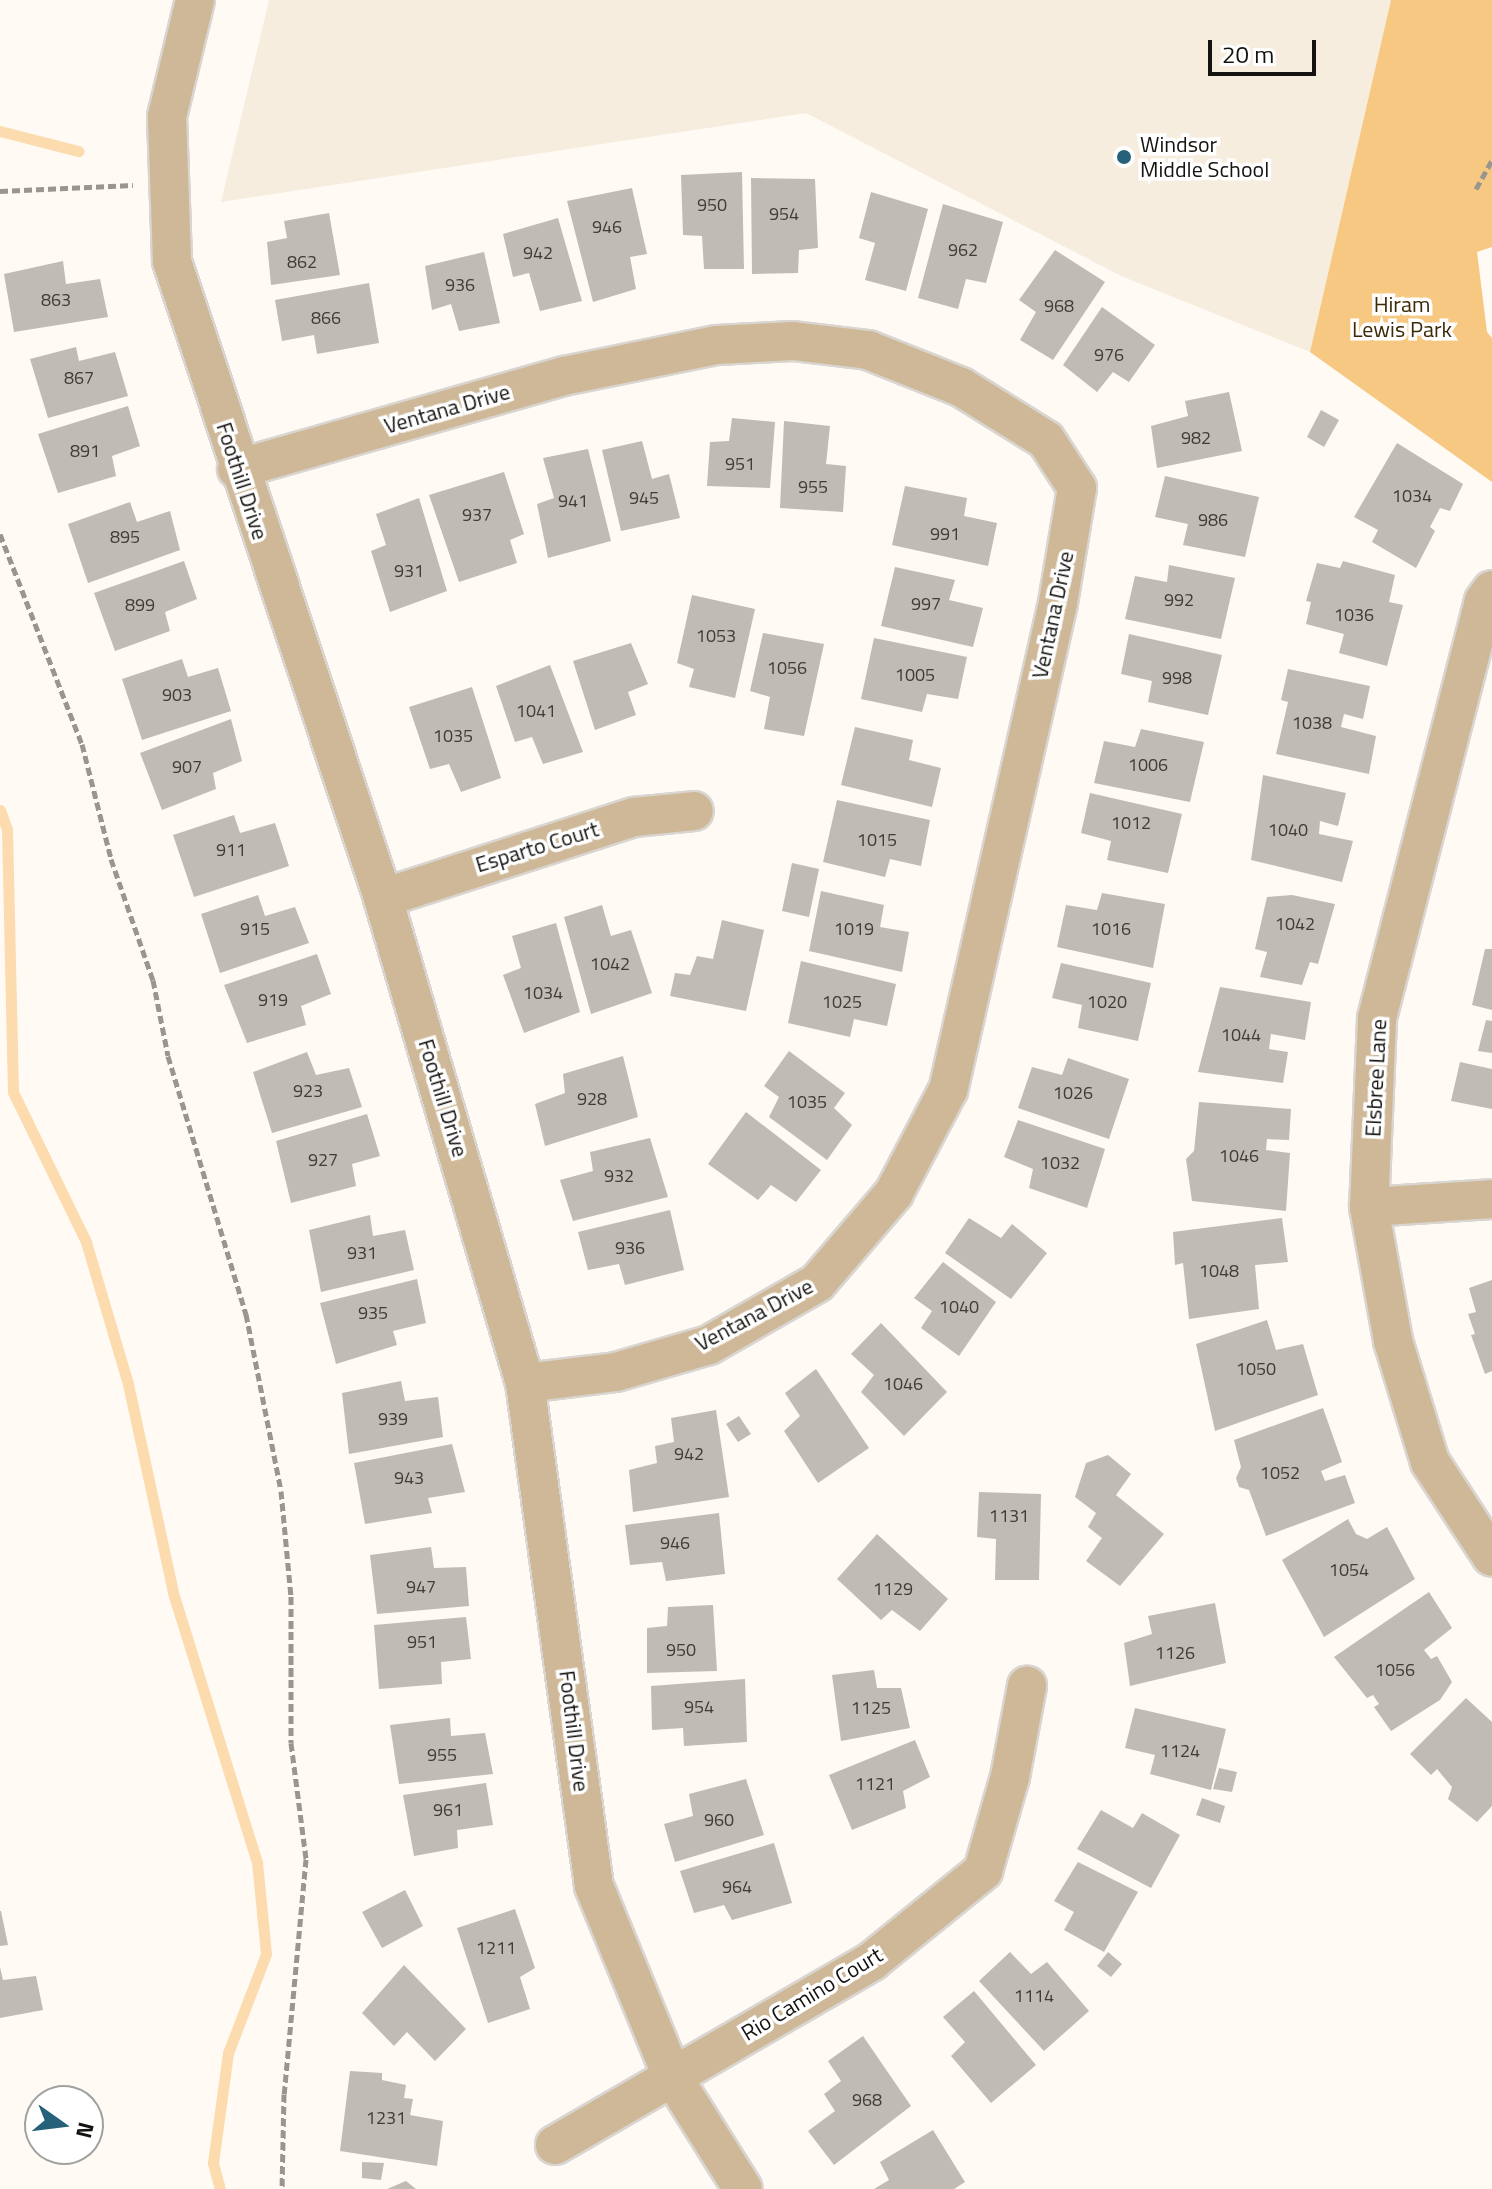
<!DOCTYPE html>
<style>
body{margin:0}
#map{position:relative;width:1492px;height:2189px;overflow:hidden;background:#fffaf4;font-family:"Titillium Web",sans-serif}
div>[style]{position:absolute}
.built>*{inset:0;background:#f6eddf}
.green>*{inset:0;background:#f6c882}
.stream>*{height:11px;margin:-5.5px;padding:0 5.5px;transform-origin:5.5px;border-radius:5.5px;background:#fcdcaf}
.building>*{inset:0;background:#c0bbb4}
.path>*{height:5px;margin-top:-2.5px;transform-origin:0;background:repeating-linear-gradient(90deg,#999591 0 8px,transparent 0 12px)}
.roads{filter:drop-shadow(2px 0 #d9d5d0) drop-shadow(-2px 0 #d9d5d0) drop-shadow(0 2px #d9d5d0) drop-shadow(0 -2px #d9d5d0)}
.street>*{height:38px;margin:-19px;padding:0 19px;transform-origin:19px;border-radius:19px;background:#ceb897}
.dots>*{width:22px;height:22px;translate:-50% -50%;box-sizing:border-box;border:4px solid #fff;border-radius:50%}
span{translate:-50% -50%;white-space:nowrap;text-align:center;line-height:1.15;-webkit-text-stroke:7px #fff;paint-order:stroke}
.number-label{font-size:18px;color:#3f3d39}
.number-label span{-webkit-text-stroke-width:0}
.poi-label{font-size:22px;color:#141310}
.left{translate:0 -50%;text-align:left}
.park-label{font-size:22px;color:#3d2905}
.street-label{font-size:22px;color:#141310}
.north{position:absolute;left:24px;top:2085px;width:80px;height:80px;box-sizing:border-box;background:#fff;border:2px solid #a1a19f;border-radius:50%;rotate:104deg;font-size:22px;font-weight:700;line-height:32px;text-align:center;color:#141310}
.north::after{content:'';display:block;margin:auto;width:28px;height:36px;background:#256279;clip-path:polygon(50% 0,100% 100%,50% 72%,0 100%)}
.scale{position:absolute;left:1208px;top:40px;width:108px;height:36px;box-sizing:border-box;border:4px solid #141310;border-top:0;padding-left:10px;font-size:24px;line-height:28px;white-space:nowrap;color:#141310;-webkit-text-stroke:6px #fff;paint-order:stroke}
</style>
<div id="map">
<div class="built">
<i style="clip-path:polygon(269px 0,1391px 0,1310px 352px,1121px 276px,806px 113px,221px 202px)"></i>
</div>
<div class="green">
<i style="clip-path:polygon(1391px 0,1492px 0,1492px 247px,1477px 252px,1487px 332px,1492px 338px,1492px 482px,1310px 352px)"></i>
</div>
<div class="stream">
<i style="left:0;top:131px;width:81px;rotate:14.4deg"></i>
<i style="left:0;top:810px;width:20px;rotate:70deg"></i>
<i style="left:7px;top:829px;width:263px;rotate:88.7deg"></i>
<i style="left:13px;top:1092px;width:167px;rotate:64deg"></i>
<i style="left:86px;top:1242px;width:148px;rotate:73.5deg"></i>
<i style="left:128px;top:1384px;width:217px;rotate:77.8deg"></i>
<i style="left:174px;top:1596px;width:279px;rotate:72.7deg"></i>
<i style="left:257px;top:1862px;width:92px;rotate:84.4deg"></i>
<i style="left:266px;top:1954px;width:106px;rotate:111deg"></i>
<i style="left:228px;top:2053px;width:111px;rotate:97.8deg"></i>
<i style="left:213px;top:2163px;width:27px;rotate:75deg"></i>
</div>
<div class="building">
<i style="clip-path:polygon(742px 172px,744px 269px,704px 269px,702px 236px,683px 235px,681px 175px)"></i>
<i style="clip-path:polygon(751px 178px,815px 179px,818px 248px,799px 250px,798px 273px,752px 274px)"></i>
<i style="clip-path:polygon(632px 188px,647px 254px,630px 257px,636px 289px,593px 302px,567px 201px)"></i>
<i style="clip-path:polygon(871px 192px,928px 209px,906px 291px,865px 280px,875px 243px,859px 238px)"></i>
<i style="clip-path:polygon(943px 204px,1003px 222px,986px 283px,966px 279px,958px 309px,918px 298px)"></i>
<i style="clip-path:polygon(329px 213px,340px 275px,271px 285px,267px 242px,287px 238px,284px 221px)"></i>
<i style="clip-path:polygon(558px 218px,582px 301px,540px 311px,529px 273px,513px 277px,503px 234px)"></i>
<i style="clip-path:polygon(1055px 250px,1105px 282px,1053px 360px,1020px 340px,1036px 312px,1019px 300px)"></i>
<i style="clip-path:polygon(484px 252px,500px 323px,459px 331px,451px 304px,432px 310px,425px 266px)"></i>
<i style="clip-path:polygon(63px 261px,66px 284px,100px 279px,108px 317px,14px 332px,4px 274px)"></i>
<i style="clip-path:polygon(369px 283px,379px 343px,317px 354px,314px 335px,282px 341px,275px 300px)"></i>
<i style="clip-path:polygon(1102px 307px,1155px 345px,1129px 382px,1113px 372px,1097px 392px,1063px 365px)"></i>
<i style="clip-path:polygon(76px 347px,79px 361px,115px 352px,128px 396px,48px 418px,30px 359px)"></i>
<i style="clip-path:polygon(1229px 392px,1242px 451px,1157px 468px,1151px 426px,1188px 416px,1185px 401px)"></i>
<i style="clip-path:polygon(128px 406px,140px 446px,112px 456px,116px 476px,58px 493px,38px 434px)"></i>
<i style="clip-path:polygon(1321px 410px,1339px 420px,1324px 447px,1307px 437px)"></i>
<i style="clip-path:polygon(732px 418px,775px 422px,770px 488px,707px 486px,710px 442px,729px 441px)"></i>
<i style="clip-path:polygon(784px 421px,830px 426px,826px 464px,846px 466px,843px 512px,780px 508px)"></i>
<i style="clip-path:polygon(642px 441px,652px 479px,669px 474px,680px 518px,621px 531px,602px 450px)"></i>
<i style="clip-path:polygon(1397px 443px,1463px 484px,1450px 511px,1440px 508px,1430px 527px,1435px 531px,1416px 568px,1372px 542px,1378px 530px,1354px 517px)"></i>
<i style="clip-path:polygon(588px 449px,611px 541px,548px 558px,537px 504px,554px 498px,543px 458px)"></i>
<i style="clip-path:polygon(504px 472px,524px 534px,510px 540px,517px 563px,459px 582px,429px 495px)"></i>
<i style="clip-path:polygon(1165px 476px,1259px 497px,1245px 557px,1183px 545px,1188px 524px,1155px 517px)"></i>
<i style="clip-path:polygon(905px 486px,967px 498px,964px 516px,997px 523px,988px 566px,892px 545px)"></i>
<i style="clip-path:polygon(419px 498px,447px 591px,390px 612px,371px 551px,386px 545px,376px 514px)"></i>
<i style="clip-path:polygon(130px 502px,137px 522px,170px 511px,180px 550px,88px 583px,68px 524px)"></i>
<i style="clip-path:polygon(184px 561px,197px 599px,165px 612px,170px 631px,115px 651px,94px 593px)"></i>
<i style="clip-path:polygon(1343px 561px,1395px 575px,1389px 602px,1403px 605px,1387px 666px,1339px 653px,1344px 634px,1306px 624px,1311px 602px,1306px 601px,1317px 563px,1340px 568px)"></i>
<i style="clip-path:polygon(1169px 565px,1235px 578px,1221px 639px,1125px 619px,1135px 576px,1167px 582px)"></i>
<i style="clip-path:polygon(895px 567px,955px 580px,949px 600px,983px 608px,973px 647px,881px 626px)"></i>
<i style="clip-path:polygon(692px 595px,755px 609px,735px 698px,689px 687px,694px 669px,677px 663px)"></i>
<i style="clip-path:polygon(763px 633px,824px 644px,804px 736px,764px 729px,770px 697px,750px 691px)"></i>
<i style="clip-path:polygon(1129px 634px,1222px 655px,1208px 715px,1148px 702px,1152px 681px,1121px 674px)"></i>
<i style="clip-path:polygon(874px 638px,967px 657px,958px 699px,927px 694px,922px 712px,861px 699px)"></i>
<i style="clip-path:polygon(631px 643px,648px 684px,628px 692px,636px 715px,595px 730px,573px 661px)"></i>
<i style="clip-path:polygon(182px 659px,188px 677px,218px 668px,231px 711px,142px 740px,122px 679px)"></i>
<i style="clip-path:polygon(550px 665px,583px 752px,543px 764px,532px 737px,515px 742px,496px 686px)"></i>
<i style="clip-path:polygon(1288px 669px,1370px 686px,1363px 719px,1344px 714px,1341px 727px,1376px 736px,1369px 774px,1276px 754px,1288px 702px,1281px 700px)"></i>
<i style="clip-path:polygon(472px 687px,501px 778px,461px 792px,449px 764px,430px 769px,409px 707px)"></i>
<i style="clip-path:polygon(231px 719px,242px 761px,213px 773px,216px 789px,162px 810px,140px 753px)"></i>
<i style="clip-path:polygon(855px 727px,913px 740px,909px 760px,941px 768px,932px 807px,841px 785px)"></i>
<i style="clip-path:polygon(1141px 729px,1204px 742px,1190px 802px,1094px 783px,1104px 741px,1135px 747px)"></i>
<i style="clip-path:polygon(1263px 775px,1346px 793px,1338px 826px,1320px 821px,1319px 834px,1353px 841px,1342px 882px,1251px 860px)"></i>
<i style="clip-path:polygon(1090px 793px,1182px 814px,1168px 873px,1107px 860px,1111px 841px,1081px 833px)"></i>
<i style="clip-path:polygon(837px 800px,930px 820px,921px 866px,890px 859px,885px 877px,823px 862px)"></i>
<i style="clip-path:polygon(234px 815px,240px 833px,275px 823px,289px 866px,194px 897px,173px 835px)"></i>
<i style="clip-path:polygon(792px 863px,819px 869px,809px 917px,782px 911px)"></i>
<i style="clip-path:polygon(821px 891px,884px 905px,880px 927px,909px 932px,902px 972px,809px 951px)"></i>
<i style="clip-path:polygon(1102px 893px,1165px 904px,1153px 968px,1057px 947px,1066px 905px,1097px 910px)"></i>
<i style="clip-path:polygon(258px 895px,265px 916px,295px 907px,309px 943px,220px 973px,201px 914px)"></i>
<i style="clip-path:polygon(1292px 895px,1335px 904px,1318px 964px,1310px 962px,1302px 985px,1260px 977px,1267px 952px,1255px 949px,1267px 897px)"></i>
<i style="clip-path:polygon(602px 905px,611px 936px,631px 930px,652px 993px,591px 1014px,564px 917px)"></i>
<i style="clip-path:polygon(722px 920px,764px 930px,746px 1011px,670px 996px,675px 973px,690px 975px,697px 956px,713px 959px)"></i>
<i style="clip-path:polygon(556px 923px,580px 1012px,524px 1033px,503px 975px,521px 968px,512px 936px)"></i>
<i style="clip-path:polygon(1485px 949px,1492px 949px,1492px 1010px,1472px 1005px)"></i>
<i style="clip-path:polygon(317px 954px,331px 994px,301px 1006px,306px 1025px,247px 1043px,224px 985px)"></i>
<i style="clip-path:polygon(801px 961px,896px 984px,887px 1026px,854px 1019px,850px 1037px,788px 1023px)"></i>
<i style="clip-path:polygon(1061px 963px,1151px 983px,1138px 1041px,1078px 1028px,1082px 1005px,1052px 998px)"></i>
<i style="clip-path:polygon(1220px 987px,1311px 1002px,1305px 1040px,1271px 1034px,1269px 1049px,1288px 1052px,1283px 1083px,1198px 1072px)"></i>
<i style="clip-path:polygon(1486px 1020px,1492px 1021px,1492px 1053px,1478px 1051px)"></i>
<i style="clip-path:polygon(789px 1051px,845px 1093px,834px 1108px,852px 1125px,827px 1160px,769px 1117px,779px 1097px,764px 1086px)"></i>
<i style="clip-path:polygon(307px 1052px,316px 1075px,349px 1068px,362px 1107px,272px 1133px,253px 1072px)"></i>
<i style="clip-path:polygon(623px 1056px,638px 1117px,545px 1146px,535px 1104px,565px 1093px,563px 1074px)"></i>
<i style="clip-path:polygon(1068px 1058px,1129px 1079px,1109px 1139px,1018px 1108px,1032px 1067px,1062px 1075px)"></i>
<i style="clip-path:polygon(1460px 1062px,1492px 1069px,1492px 1109px,1451px 1101px)"></i>
<i style="clip-path:polygon(1199px 1102px,1291px 1109px,1289px 1140px,1267px 1139px,1266px 1150px,1290px 1153px,1286px 1211px,1192px 1201px,1186px 1159px,1194px 1151px)"></i>
<i style="clip-path:polygon(746px 1112px,821px 1170px,796px 1202px,771px 1185px,758px 1200px,708px 1164px)"></i>
<i style="clip-path:polygon(367px 1114px,380px 1156px,352px 1164px,356px 1186px,291px 1203px,276px 1141px)"></i>
<i style="clip-path:polygon(1018px 1120px,1105px 1149px,1087px 1208px,1029px 1188px,1033px 1169px,1004px 1157px)"></i>
<i style="clip-path:polygon(650px 1138px,668px 1197px,573px 1221px,560px 1180px,593px 1171px,590px 1152px)"></i>
<i style="clip-path:polygon(670px 1210px,684px 1270px,625px 1285px,619px 1264px,588px 1270px,578px 1232px)"></i>
<i style="clip-path:polygon(370px 1215px,373px 1236px,405px 1230px,414px 1270px,321px 1292px,309px 1230px)"></i>
<i style="clip-path:polygon(969px 1218px,1001px 1238px,1012px 1224px,1047px 1253px,1011px 1299px,945px 1253px)"></i>
<i style="clip-path:polygon(1282px 1218px,1288px 1262px,1255px 1265px,1259px 1309px,1189px 1319px,1183px 1263px,1175px 1265px,1173px 1232px)"></i>
<i style="clip-path:polygon(943px 1262px,996px 1302px,959px 1356px,921px 1328px,932px 1311px,914px 1298px)"></i>
<i style="clip-path:polygon(417px 1279px,426px 1323px,393px 1331px,397px 1345px,336px 1364px,320px 1303px)"></i>
<i style="clip-path:polygon(1492px 1280px,1492px 1371px,1485px 1374px,1471px 1335px,1475px 1334px,1468px 1314px,1476px 1312px,1469px 1288px)"></i>
<i style="clip-path:polygon(1267px 1320px,1276px 1350px,1303px 1344px,1318px 1395px,1215px 1431px,1196px 1344px)"></i>
<i style="clip-path:polygon(881px 1323px,947px 1392px,904px 1436px,861px 1392px,874px 1375px,851px 1354px)"></i>
<i style="clip-path:polygon(816px 1369px,869px 1448px,818px 1483px,784px 1431px,800px 1416px,785px 1393px)"></i>
<i style="clip-path:polygon(401px 1381px,405px 1401px,438px 1397px,443px 1437px,349px 1454px,342px 1393px)"></i>
<i style="clip-path:polygon(1323px 1408px,1342px 1462px,1321px 1471px,1325px 1481px,1345px 1475px,1355px 1503px,1266px 1536px,1249px 1490px,1239px 1487px,1236px 1478px,1241px 1467px,1234px 1440px)"></i>
<i style="clip-path:polygon(716px 1410px,729px 1497px,633px 1512px,629px 1470px,657px 1463px,655px 1446px,674px 1442px,671px 1418px)"></i>
<i style="clip-path:polygon(739px 1416px,751px 1434px,738px 1442px,726px 1424px)"></i>
<i style="clip-path:polygon(452px 1444px,465px 1492px,428px 1498px,432px 1513px,365px 1524px,354px 1463px)"></i>
<i style="clip-path:polygon(1108px 1455px,1131px 1474px,1116px 1495px,1164px 1534px,1120px 1586px,1086px 1561px,1102px 1538px,1088px 1527px,1096px 1513px,1075px 1497px,1086px 1463px)"></i>
<i style="clip-path:polygon(979px 1492px,1041px 1494px,1039px 1580px,995px 1580px,996px 1539px,977px 1537px)"></i>
<i style="clip-path:polygon(719px 1513px,725px 1574px,666px 1581px,662px 1562px,630px 1565px,625px 1525px)"></i>
<i style="clip-path:polygon(1348px 1519px,1356px 1534px,1367px 1539px,1387px 1527px,1415px 1579px,1324px 1637px,1282px 1560px)"></i>
<i style="clip-path:polygon(877px 1534px,948px 1599px,920px 1631px,892px 1610px,881px 1620px,837px 1579px)"></i>
<i style="clip-path:polygon(431px 1547px,434px 1568px,466px 1567px,469px 1606px,377px 1614px,370px 1555px)"></i>
<i style="clip-path:polygon(1429px 1592px,1452px 1628px,1424px 1650px,1431px 1659px,1437px 1656px,1452px 1682px,1440px 1700px,1391px 1731px,1374px 1707px,1379px 1704px,1373px 1695px,1367px 1698px,1334px 1657px)"></i>
<i style="clip-path:polygon(1215px 1603px,1226px 1663px,1130px 1686px,1124px 1643px,1152px 1634px,1148px 1616px)"></i>
<i style="clip-path:polygon(713px 1605px,717px 1671px,647px 1673px,647px 1628px,667px 1626px,668px 1607px)"></i>
<i style="clip-path:polygon(466px 1617px,471px 1659px,441px 1662px,442px 1684px,379px 1689px,374px 1625px)"></i>
<i style="clip-path:polygon(874px 1670px,877px 1688px,901px 1688px,910px 1728px,841px 1741px,832px 1675px)"></i>
<i style="clip-path:polygon(745px 1679px,747px 1742px,684px 1746px,683px 1728px,652px 1730px,651px 1686px)"></i>
<i style="clip-path:polygon(1466px 1698px,1492px 1722px,1492px 1806px,1477px 1822px,1448px 1799px,1452px 1787px,1437px 1769px,1431px 1775px,1410px 1754px)"></i>
<i style="clip-path:polygon(1135px 1708px,1226px 1729px,1211px 1790px,1150px 1774px,1155px 1755px,1125px 1748px)"></i>
<i style="clip-path:polygon(450px 1718px,451px 1736px,485px 1733px,493px 1774px,399px 1784px,390px 1725px)"></i>
<i style="clip-path:polygon(915px 1740px,930px 1777px,903px 1791px,906px 1808px,852px 1830px,829px 1775px)"></i>
<i style="clip-path:polygon(1219px 1768px,1237px 1772px,1232px 1792px,1213px 1789px)"></i>
<i style="clip-path:polygon(746px 1779px,764px 1835px,675px 1862px,664px 1824px,693px 1816px,689px 1794px)"></i>
<i style="clip-path:polygon(486px 1783px,493px 1825px,457px 1830px,458px 1848px,414px 1856px,403px 1795px)"></i>
<i style="clip-path:polygon(1202px 1798px,1225px 1806px,1220px 1823px,1196px 1815px)"></i>
<i style="clip-path:polygon(1101px 1810px,1133px 1828px,1142px 1813px,1180px 1835px,1151px 1888px,1077px 1849px)"></i>
<i style="clip-path:polygon(774px 1843px,792px 1903px,732px 1920px,724px 1905px,694px 1913px,680px 1871px)"></i>
<i style="clip-path:polygon(1078px 1862px,1138px 1892px,1104px 1952px,1064px 1930px,1074px 1912px,1054px 1901px)"></i>
<i style="clip-path:polygon(405px 1890px,423px 1926px,382px 1948px,362px 1912px)"></i>
<i style="clip-path:polygon(515px 1909px,535px 1968px,520px 1977px,530px 2009px,488px 2023px,457px 1928px)"></i>
<i style="clip-path:polygon(0 1911px,1px 1911px,8px 1945px,0 1946px)"></i>
<i style="clip-path:polygon(1010px 1952px,1031px 1974px,1047px 1962px,1089px 2011px,1044px 2051px,979px 1981px)"></i>
<i style="clip-path:polygon(1108px 1952px,1122px 1964px,1111px 1977px,1097px 1966px)"></i>
<i style="clip-path:polygon(404px 1965px,466px 2029px,435px 2061px,407px 2032px,394px 2046px,362px 2013px)"></i>
<i style="clip-path:polygon(0 1967px,3px 1980px,36px 1976px,43px 2010px,0 2018px)"></i>
<i style="clip-path:polygon(974px 1991px,1036px 2065px,991px 2103px,951px 2056px,965px 2042px,943px 2017px)"></i>
<i style="clip-path:polygon(863px 2036px,911px 2106px,834px 2165px,808px 2131px,835px 2111px,824px 2094px,841px 2081px,828px 2061px)"></i>
<i style="clip-path:polygon(350px 2071px,382px 2073px,382px 2080px,406px 2085px,404px 2098px,413px 2099px,410px 2115px,443px 2121px,437px 2166px,340px 2151px)"></i>
<i style="clip-path:polygon(933px 2130px,965px 2182px,954px 2189px,874px 2189px,889px 2180px,880px 2162px)"></i>
<i style="clip-path:polygon(362px 2162px,384px 2163px,381px 2180px,362px 2178px)"></i>
<i style="clip-path:polygon(406px 2181px,416px 2189px,387px 2189px)"></i>
</div>
<div class="path">
<i style="left:1476px;top:189px;width:33px;rotate:-61deg"></i>
<i style="left:0;top:191px;width:133px;rotate:-2.6deg"></i>
<i style="left:0;top:534px;width:225px;rotate:68.7deg"></i>
<i style="left:82px;top:744px;width:119px;rotate:75.8deg"></i>
<i style="left:111px;top:859px;width:128px;rotate:70.9deg"></i>
<i style="left:153px;top:980px;width:77px;rotate:78.8deg"></i>
<i style="left:168px;top:1056px;width:270px;rotate:73.2deg"></i>
<i style="left:246px;top:1314px;width:180px;rotate:78.8deg"></i>
<i style="left:281px;top:1491px;width:105px;rotate:84.6deg"></i>
<i style="left:291px;top:1596px;width:147px;rotate:90deg"></i>
<i style="left:291px;top:1743px;width:117px;rotate:82.6deg"></i>
<i style="left:306px;top:1859px;width:236px;rotate:95.3deg"></i>
<i style="left:284px;top:2094px;width:95px;rotate:91.2deg"></i>
</div>
<div class="roads">
<div class="street">
<i style="left:195px;top:0;width:120px;rotate:103.5deg"></i>
<i style="left:167px;top:117px;width:144px;rotate:88deg"></i>
<i style="left:172px;top:261px;width:671px;rotate:71.67deg"></i>
<i style="left:383px;top:898px;width:505px;rotate:73.68deg"></i>
<i style="left:525px;top:1383px;width:508px;rotate:82.19deg"></i>
<i style="left:594px;top:1886px;width:205px;rotate:67.7deg"></i>
<i style="left:672px;top:2076px;width:133px;rotate:57.9deg"></i>
<i style="left:237px;top:469px;width:340px;rotate:-15.9deg"></i>
<i style="left:564px;top:376px;width:156px;rotate:-11.5deg"></i>
<i style="left:717px;top:345px;width:76px;rotate:-3deg"></i>
<i style="left:793px;top:341px;width:76px;rotate:6.8deg"></i>
<i style="left:868px;top:350px;width:100px;rotate:21.7deg"></i>
<i style="left:961px;top:387px;width:100px;rotate:31.9deg"></i>
<i style="left:1046px;top:440px;width:57px;rotate:57.1deg"></i>
<i style="left:1077px;top:488px;width:117px;rotate:99.4deg"></i>
<i style="left:1058px;top:603px;width:499px;rotate:102.7deg"></i>
<i style="left:948px;top:1090px;width:116px;rotate:117.7deg"></i>
<i style="left:894px;top:1193px;width:118px;rotate:130.5deg"></i>
<i style="left:817px;top:1283px;width:125px;rotate:150.1deg"></i>
<i style="left:709px;top:1345px;width:97px;rotate:163.8deg"></i>
<i style="left:616px;top:1372px;width:92px;rotate:173.1deg"></i>
<i style="left:1492px;top:590px;width:14px;rotate:126deg"></i>
<i style="left:1484px;top:601px;width:431px;rotate:104.4deg"></i>
<i style="left:1377px;top:1019px;width:188px;rotate:92.4deg"></i>
<i style="left:1369px;top:1207px;width:136px;rotate:79.8deg"></i>
<i style="left:1393px;top:1341px;width:127px;rotate:73deg"></i>
<i style="left:1430px;top:1462px;width:113px;rotate:56.9deg"></i>
<i style="left:383px;top:898px;width:264px;rotate:-17.9deg"></i>
<i style="left:634px;top:817px;width:60px;rotate:-5.7deg"></i>
<i style="left:1369px;top:1207px;width:123px;rotate:-3.7deg"></i>
<i style="left:555px;top:2145px;width:367px;rotate:-30.1deg"></i>
<i style="left:872px;top:1961px;width:143px;rotate:-39deg"></i>
<i style="left:983px;top:1871px;width:98px;rotate:-74deg"></i>
<i style="left:1010px;top:1777px;width:93px;rotate:-79.4deg"></i>
</div>
</div>
<div class="dots">
<i style="left:1124px;top:157px;background:#256279"></i>
</div>
<div class="number-label">
<span style="left:712px;top:205px">950</span>
<span style="left:784px;top:214px">954</span>
<span style="left:607px;top:227px">946</span>
<span style="left:963px;top:250px">962</span>
<span style="left:538px;top:253px">942</span>
<span style="left:302px;top:262px">862</span>
<span style="left:460px;top:285px">936</span>
<span style="left:56px;top:300px">863</span>
<span style="left:1059px;top:306px">968</span>
<span style="left:326px;top:318px">866</span>
<span style="left:1109px;top:355px">976</span>
<span style="left:79px;top:378px">867</span>
<span style="left:1196px;top:438px">982</span>
<span style="left:85px;top:451px">891</span>
<span style="left:740px;top:464px">951</span>
<span style="left:813px;top:487px">955</span>
<span style="left:1412px;top:496px">1034</span>
<span style="left:644px;top:498px">945</span>
<span style="left:573px;top:501px">941</span>
<span style="left:477px;top:515px">937</span>
<span style="left:1213px;top:520px">986</span>
<span style="left:945px;top:534px">991</span>
<span style="left:125px;top:537px">895</span>
<span style="left:409px;top:571px">931</span>
<span style="left:1179px;top:600px">992</span>
<span style="left:926px;top:604px">997</span>
<span style="left:140px;top:605px">899</span>
<span style="left:1354px;top:615px">1036</span>
<span style="left:716px;top:636px">1053</span>
<span style="left:787px;top:668px">1056</span>
<span style="left:915px;top:675px">1005</span>
<span style="left:1177px;top:678px">998</span>
<span style="left:177px;top:695px">903</span>
<span style="left:536px;top:711px">1041</span>
<span style="left:1312px;top:723px">1038</span>
<span style="left:453px;top:736px">1035</span>
<span style="left:1148px;top:765px">1006</span>
<span style="left:187px;top:767px">907</span>
<span style="left:1131px;top:823px">1012</span>
<span style="left:1288px;top:830px">1040</span>
<span style="left:877px;top:840px">1015</span>
<span style="left:231px;top:850px">911</span>
<span style="left:1295px;top:924px">1042</span>
<span style="left:255px;top:929px">915</span>
<span style="left:854px;top:929px">1019</span>
<span style="left:1111px;top:929px">1016</span>
<span style="left:610px;top:964px">1042</span>
<span style="left:543px;top:993px">1034</span>
<span style="left:273px;top:1000px">919</span>
<span style="left:842px;top:1002px">1025</span>
<span style="left:1107px;top:1002px">1020</span>
<span style="left:1241px;top:1035px">1044</span>
<span style="left:308px;top:1091px">923</span>
<span style="left:1073px;top:1093px">1026</span>
<span style="left:592px;top:1099px">928</span>
<span style="left:807px;top:1102px">1035</span>
<span style="left:1239px;top:1156px">1046</span>
<span style="left:323px;top:1160px">927</span>
<span style="left:1060px;top:1163px">1032</span>
<span style="left:619px;top:1176px">932</span>
<span style="left:630px;top:1248px">936</span>
<span style="left:362px;top:1253px">931</span>
<span style="left:1219px;top:1271px">1048</span>
<span style="left:959px;top:1307px">1040</span>
<span style="left:373px;top:1313px">935</span>
<span style="left:1256px;top:1369px">1050</span>
<span style="left:903px;top:1384px">1046</span>
<span style="left:393px;top:1419px">939</span>
<span style="left:689px;top:1454px">942</span>
<span style="left:1280px;top:1473px">1052</span>
<span style="left:409px;top:1478px">943</span>
<span style="left:1009px;top:1516px">1131</span>
<span style="left:675px;top:1543px">946</span>
<span style="left:1349px;top:1570px">1054</span>
<span style="left:421px;top:1587px">947</span>
<span style="left:893px;top:1589px">1129</span>
<span style="left:422px;top:1642px">951</span>
<span style="left:681px;top:1650px">950</span>
<span style="left:1175px;top:1653px">1126</span>
<span style="left:1395px;top:1670px">1056</span>
<span style="left:699px;top:1707px">954</span>
<span style="left:871px;top:1708px">1125</span>
<span style="left:1180px;top:1751px">1124</span>
<span style="left:442px;top:1755px">955</span>
<span style="left:875px;top:1784px">1121</span>
<span style="left:448px;top:1810px">961</span>
<span style="left:719px;top:1820px">960</span>
<span style="left:737px;top:1887px">964</span>
<span style="left:496px;top:1948px">1211</span>
<span style="left:1034px;top:1996px">1114</span>
<span style="left:867px;top:2100px">968</span>
<span style="left:386px;top:2118px">1231</span>
</div>
<div class="poi-label">
<span class="left" style="left:1140px;top:157px">Windsor<br>Middle School</span>
</div>
<div class="park-label">
<span style="left:1402px;top:317px">Hiram<br>Lewis Park</span>
</div>
<div class="street-label">
<span style="left:447px;top:409px;rotate:-16deg">Ventana Drive</span>
<span style="left:242px;top:481px;rotate:72deg">Foothill Drive</span>
<span style="left:1053px;top:615px;rotate:-78deg">Ventana Drive</span>
<span style="left:537px;top:847px;rotate:-17deg">Esparto Court</span>
<span style="left:1376px;top:1078px;rotate:-87deg">Elsbree Lane</span>
<span style="left:443px;top:1098px;rotate:73deg">Foothill Drive</span>
<span style="left:754px;top:1315px;rotate:-28deg">Ventana Drive</span>
<span style="left:574px;top:1731px;rotate:83deg">Foothill Drive</span>
<span style="left:812px;top:1994px;rotate:-31deg">Rio Camino Court</span>
</div>
<div class="north">N</div>
<div class="scale">20 m</div>
</div>
